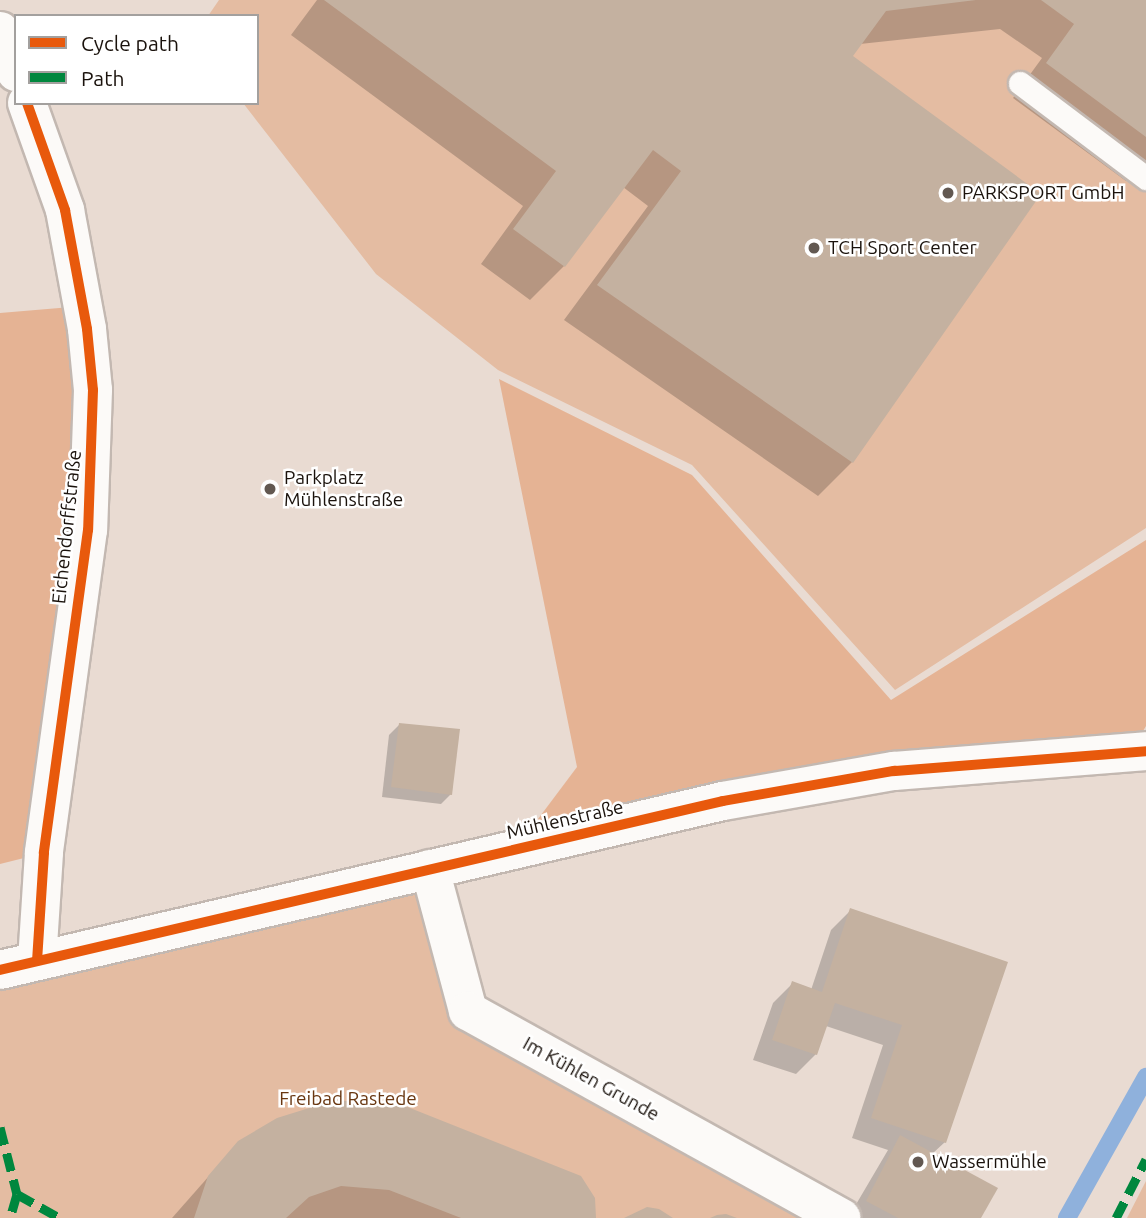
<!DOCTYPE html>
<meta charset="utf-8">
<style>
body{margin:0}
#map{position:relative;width:1146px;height:1218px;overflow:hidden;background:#e9dbd2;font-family:Ubuntu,sans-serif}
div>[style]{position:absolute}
.green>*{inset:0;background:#e4bca2}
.forest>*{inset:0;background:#e5b394}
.shadow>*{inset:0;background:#0003}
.stream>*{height:18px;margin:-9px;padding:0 9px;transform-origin:9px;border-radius:9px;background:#8fb1dc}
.building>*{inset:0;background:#c4b1a0}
.roads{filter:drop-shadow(2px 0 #c3b8b1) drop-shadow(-2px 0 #c3b8b1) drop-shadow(0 2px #c3b8b1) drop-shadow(0 -2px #c3b8b1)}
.service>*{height:23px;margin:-11.5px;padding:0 11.5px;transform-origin:11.5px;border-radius:11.5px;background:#fcfaf8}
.minor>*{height:38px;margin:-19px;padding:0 19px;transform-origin:19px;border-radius:19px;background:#fcfaf8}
.quiet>*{height:9px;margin-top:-4.5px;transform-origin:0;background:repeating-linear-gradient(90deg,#00873e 0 18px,transparent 0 27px)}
.cycleway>*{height:10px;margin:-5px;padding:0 5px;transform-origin:5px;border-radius:5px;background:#e8590c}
.dots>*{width:19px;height:19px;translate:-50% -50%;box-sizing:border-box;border:4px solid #fff;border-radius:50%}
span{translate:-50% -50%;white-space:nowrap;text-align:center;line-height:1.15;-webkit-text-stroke:5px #fff;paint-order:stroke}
.poi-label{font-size:19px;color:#1a120c}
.left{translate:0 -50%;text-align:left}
.street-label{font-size:19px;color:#1a120c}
.park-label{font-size:19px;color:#693711}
.legend{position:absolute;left:14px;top:14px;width:245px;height:91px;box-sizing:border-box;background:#fff;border:2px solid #a3a09e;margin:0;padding:9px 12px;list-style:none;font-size:21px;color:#1a120c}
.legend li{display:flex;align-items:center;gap:14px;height:35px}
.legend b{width:35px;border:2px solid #a3a09e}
</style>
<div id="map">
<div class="green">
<i style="clip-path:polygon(219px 0,1146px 0,1146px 528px,895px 690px,692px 465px,498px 370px,376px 274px,243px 103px,257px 103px,257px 16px,208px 16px)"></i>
<i style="clip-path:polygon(422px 881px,455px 1014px,817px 1218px,0 1218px,0 978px)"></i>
<i style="clip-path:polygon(1146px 1181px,1146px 1218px,1127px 1218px)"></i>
</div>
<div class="forest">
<i style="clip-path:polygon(83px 306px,87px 329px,44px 853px,0 864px,0 313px)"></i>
<i style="clip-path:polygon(499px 379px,692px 475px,891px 700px,1146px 540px,1146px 726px,1140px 736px,526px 835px,577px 767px)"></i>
</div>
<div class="shadow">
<i style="clip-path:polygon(317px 0,1146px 0,1146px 161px,1126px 181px,1013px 98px,1042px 58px,1000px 29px,860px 44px,851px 57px,852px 462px,818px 496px,564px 320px,648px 206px,623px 187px,564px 266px,530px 300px,481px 264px,523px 206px,291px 35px)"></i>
<i style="clip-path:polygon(399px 725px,451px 794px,441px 804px,382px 797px,389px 735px)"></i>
<i style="clip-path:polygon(851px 910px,1006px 963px,945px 1142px,932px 1154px,979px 1218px,848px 1218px,888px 1150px,852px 1138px,883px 1045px,826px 1026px,816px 1054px,796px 1074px,753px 1060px,773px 1003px,793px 983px,811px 990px,831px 930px)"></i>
<i style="clip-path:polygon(239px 1142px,594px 1218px,172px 1218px)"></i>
</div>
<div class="stream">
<i style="left:1067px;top:1218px;width:162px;rotate:-60.7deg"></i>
</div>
<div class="building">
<i style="clip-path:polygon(324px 0,976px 0,886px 11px,853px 56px,1041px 194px,853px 463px,597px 285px,681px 171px,653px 150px,565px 267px,513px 229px,556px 171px)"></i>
<i style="clip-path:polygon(1041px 0,1146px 0,1146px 137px,1046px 63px,1074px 24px)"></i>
<i style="clip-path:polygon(399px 723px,460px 729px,452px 795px,391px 787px)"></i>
<i style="clip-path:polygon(850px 908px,1008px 962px,946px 1143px,871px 1118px,902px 1025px,835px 1003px,817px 1055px,772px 1040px,792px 981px,822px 992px)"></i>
<i style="clip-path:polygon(335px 1100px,405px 1106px,581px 1176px,595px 1198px,596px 1218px,461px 1218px,389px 1190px,341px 1186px,309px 1197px,286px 1218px,194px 1218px,208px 1176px,238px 1141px,277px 1118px)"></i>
<i style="clip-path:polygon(900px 1135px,998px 1188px,981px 1218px,898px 1218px,866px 1201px)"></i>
<i style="clip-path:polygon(647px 1207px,659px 1209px,673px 1218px,624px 1218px)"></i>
<i style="clip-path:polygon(726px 1214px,737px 1218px,710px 1218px,717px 1215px)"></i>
</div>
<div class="roads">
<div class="service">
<i style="left:1020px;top:83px;width:158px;rotate:37deg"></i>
</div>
<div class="minor">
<i style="left:0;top:31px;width:44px;rotate:68.7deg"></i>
<i style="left:27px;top:103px;width:114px;rotate:70.4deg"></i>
<i style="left:65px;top:210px;width:121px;rotate:79.5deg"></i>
<i style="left:87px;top:329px;width:61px;rotate:84.4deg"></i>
<i style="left:93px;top:390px;width:140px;rotate:92deg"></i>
<i style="left:88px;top:530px;width:326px;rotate:97.8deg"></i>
<i style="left:44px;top:853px;width:108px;rotate:93.7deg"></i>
<i style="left:430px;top:869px;width:147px;rotate:75deg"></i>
<i style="left:468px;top:1011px;width:427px;rotate:29deg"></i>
<i style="left:0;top:970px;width:742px;rotate:-13.16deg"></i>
<i style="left:723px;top:801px;width:174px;rotate:-10deg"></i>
<i style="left:894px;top:771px;width:253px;rotate:-4.5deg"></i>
</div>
</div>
<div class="quiet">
<i style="left:0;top:1127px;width:69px;rotate:75.8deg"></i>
<i style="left:17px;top:1194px;width:25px;rotate:106deg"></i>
<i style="left:17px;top:1194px;width:49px;rotate:29.2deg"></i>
<i style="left:1116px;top:1218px;width:66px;rotate:-63deg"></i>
</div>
<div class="cycleway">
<i style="left:27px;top:103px;width:114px;rotate:70.4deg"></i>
<i style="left:65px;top:210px;width:121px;rotate:79.5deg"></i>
<i style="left:87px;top:329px;width:61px;rotate:84.4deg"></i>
<i style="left:93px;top:390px;width:140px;rotate:92deg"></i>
<i style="left:88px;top:530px;width:326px;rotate:97.8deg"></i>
<i style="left:44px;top:853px;width:108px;rotate:93.7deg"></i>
<i style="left:0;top:970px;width:742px;rotate:-13.16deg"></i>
<i style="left:723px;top:801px;width:174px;rotate:-10deg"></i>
<i style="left:894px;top:771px;width:253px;rotate:-4.5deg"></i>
</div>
<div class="dots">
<i style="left:948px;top:193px;background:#625851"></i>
<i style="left:814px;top:248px;background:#625851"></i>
<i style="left:270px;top:489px;background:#625851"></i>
<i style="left:918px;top:1162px;background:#625851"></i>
</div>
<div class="poi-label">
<span class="left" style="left:962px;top:193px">PARKSPORT GmbH</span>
<span class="left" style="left:828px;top:248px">TCH Sport Center</span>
<span class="left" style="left:284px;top:489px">Parkplatz<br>Mühlenstraße</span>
<span class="left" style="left:932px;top:1162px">Wassermühle</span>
</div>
<div class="street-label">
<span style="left:67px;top:527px;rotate:-84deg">Eichendorffstraße</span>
<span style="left:565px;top:820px;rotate:-13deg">Mühlenstraße</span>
<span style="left:591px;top:1079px;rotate:29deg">Im Kühlen Grunde</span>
</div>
<div class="park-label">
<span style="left:348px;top:1099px">Freibad Rastede</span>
</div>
<ul class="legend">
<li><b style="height:9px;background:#e8590c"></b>Cycle path</li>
<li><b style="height:9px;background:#00873e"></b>Path</li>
</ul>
</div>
